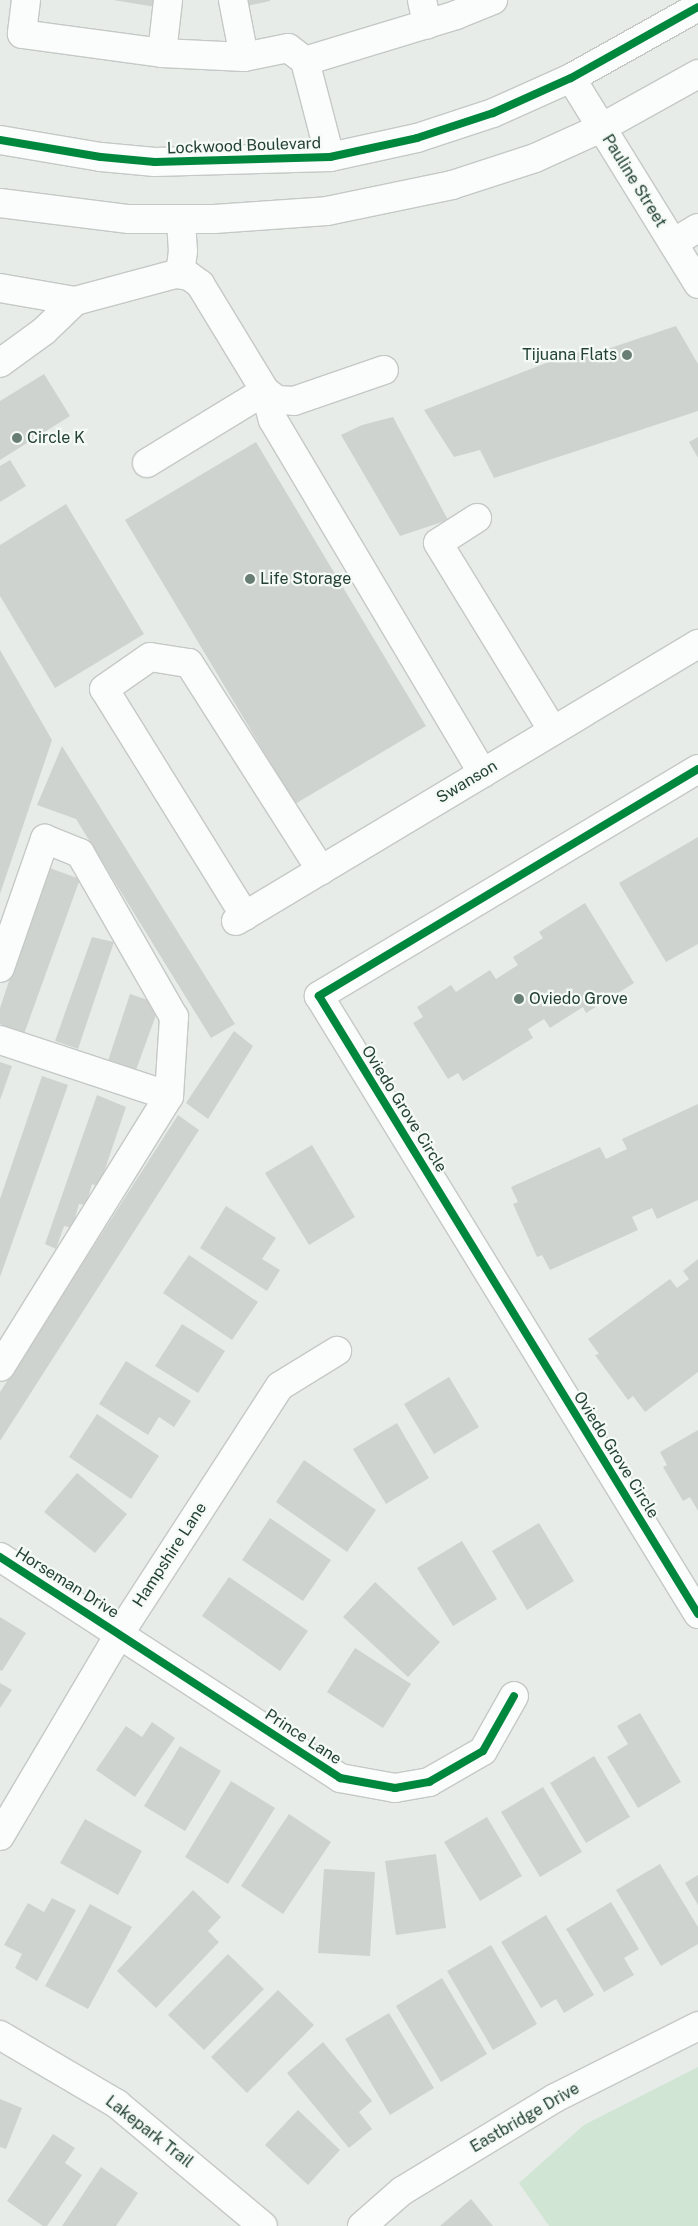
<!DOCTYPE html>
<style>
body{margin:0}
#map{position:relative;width:698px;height:2226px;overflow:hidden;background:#e7ece9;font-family:"Public Sans",sans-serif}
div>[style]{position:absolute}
.green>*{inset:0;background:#d0e5d3}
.building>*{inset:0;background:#ced3d0}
.roads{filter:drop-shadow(1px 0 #c4c9c6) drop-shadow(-1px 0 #c4c9c6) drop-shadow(0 1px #c4c9c6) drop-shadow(0 -1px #c4c9c6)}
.minor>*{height:28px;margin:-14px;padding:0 14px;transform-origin:14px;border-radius:14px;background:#fbfcfc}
.cycleway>*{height:8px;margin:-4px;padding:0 4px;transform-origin:4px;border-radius:4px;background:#00873e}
.dots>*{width:14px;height:14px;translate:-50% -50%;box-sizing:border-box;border:2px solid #f5faf7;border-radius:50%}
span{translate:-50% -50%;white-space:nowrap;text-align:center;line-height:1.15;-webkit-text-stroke:4.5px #f5faf7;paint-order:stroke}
.street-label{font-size:16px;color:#234134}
.poi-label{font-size:16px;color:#234134}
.right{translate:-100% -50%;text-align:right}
.left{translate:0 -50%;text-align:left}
</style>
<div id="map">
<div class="green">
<i style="clip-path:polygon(698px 2067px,698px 2226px,549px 2226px,519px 2183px,584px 2125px)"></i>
</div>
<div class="building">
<i style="clip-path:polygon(113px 0,157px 0,156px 7px)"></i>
<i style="clip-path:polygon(240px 0,270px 0,270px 1px,242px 7px)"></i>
<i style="clip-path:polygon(676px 326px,698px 364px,698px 411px,494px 478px,480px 450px,454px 457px,424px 410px,572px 353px,604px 350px)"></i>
<i style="clip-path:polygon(44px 374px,70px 416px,0 460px,0 401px)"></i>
<i style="clip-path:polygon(393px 417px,448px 520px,400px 536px,341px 435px,362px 425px)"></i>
<i style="clip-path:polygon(698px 437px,698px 458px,689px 442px)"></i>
<i style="clip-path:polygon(256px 442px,426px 726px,295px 804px,125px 520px)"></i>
<i style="clip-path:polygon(10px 460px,26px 486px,0 502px,0 466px)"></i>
<i style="clip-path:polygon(66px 504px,144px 634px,55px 688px,0 596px,0 545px)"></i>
<i style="clip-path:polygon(0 650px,52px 740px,0 894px)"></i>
<i style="clip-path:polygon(62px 746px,235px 1024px,211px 1038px,76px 819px,37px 805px)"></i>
<i style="clip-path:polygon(698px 837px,698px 944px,666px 962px,619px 883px)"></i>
<i style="clip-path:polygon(47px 867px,80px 879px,24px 1034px,0 1024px,0 1008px)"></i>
<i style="clip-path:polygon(585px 903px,634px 983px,586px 1013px,583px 1007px,550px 1028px,544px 1019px,528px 1029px,533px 1038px,463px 1081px,458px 1073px,448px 1079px,413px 1023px,423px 1017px,417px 1007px,451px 985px,456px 992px,490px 970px,496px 979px,518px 965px,513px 957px,543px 938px,539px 932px)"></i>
<i style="clip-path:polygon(92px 937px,114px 942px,78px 1049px,55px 1041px)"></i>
<i style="clip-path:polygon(130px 994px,160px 1004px,136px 1070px,108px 1061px)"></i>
<i style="clip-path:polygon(234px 1031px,253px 1046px,208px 1119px,186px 1103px)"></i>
<i style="clip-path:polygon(0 1062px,12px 1066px,0 1100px)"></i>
<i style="clip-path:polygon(42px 1076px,68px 1085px,0 1277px,0 1199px)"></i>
<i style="clip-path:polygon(97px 1095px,126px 1107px,99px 1187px,92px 1184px,86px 1205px,79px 1204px,72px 1228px,64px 1226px,56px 1249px,45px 1244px)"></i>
<i style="clip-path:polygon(698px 1104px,698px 1200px,657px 1219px,652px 1208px,632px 1217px,638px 1230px,550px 1270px,542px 1255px,537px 1257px,513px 1204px,518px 1202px,511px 1187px,600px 1147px,606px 1159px,627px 1149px,622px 1139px)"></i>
<i style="clip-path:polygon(178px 1115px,199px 1130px,0 1441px,0 1392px)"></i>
<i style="clip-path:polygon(312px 1145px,355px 1217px,309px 1245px,265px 1173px)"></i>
<i style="clip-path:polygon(226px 1206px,276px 1238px,262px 1259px,280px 1270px,267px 1291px,200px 1248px)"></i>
<i style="clip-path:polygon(189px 1255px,258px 1302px,232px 1340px,163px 1293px)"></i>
<i style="clip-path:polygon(698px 1259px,698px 1372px,645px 1412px,633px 1396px,628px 1400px,595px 1355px,599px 1354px,588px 1339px,670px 1279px,677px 1288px,689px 1279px,683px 1271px)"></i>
<i style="clip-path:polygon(182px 1324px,225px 1351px,198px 1393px,155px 1366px)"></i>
<i style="clip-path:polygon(126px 1361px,191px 1401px,174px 1427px,159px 1417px,148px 1435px,99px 1404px)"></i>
<i style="clip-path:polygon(449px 1377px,479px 1427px,434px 1454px,404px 1404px)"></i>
<i style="clip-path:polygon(97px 1414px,159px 1456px,131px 1499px,69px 1457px)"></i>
<i style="clip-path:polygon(397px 1423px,429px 1478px,386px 1504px,353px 1449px)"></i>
<i style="clip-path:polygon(698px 1430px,698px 1511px,690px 1497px,683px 1501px,663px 1467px,667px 1465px,660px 1452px)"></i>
<i style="clip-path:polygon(304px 1460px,376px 1510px,347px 1552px,276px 1502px)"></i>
<i style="clip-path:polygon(77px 1473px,127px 1514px,95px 1553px,44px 1512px)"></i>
<i style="clip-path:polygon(270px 1518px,331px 1560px,303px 1601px,242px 1560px)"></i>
<i style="clip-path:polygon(539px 1523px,574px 1581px,527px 1610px,492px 1551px)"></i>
<i style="clip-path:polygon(462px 1541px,497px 1599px,453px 1626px,417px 1568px)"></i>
<i style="clip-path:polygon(229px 1577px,308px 1631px,280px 1671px,202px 1616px)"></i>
<i style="clip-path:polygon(375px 1582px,440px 1642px,408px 1677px,343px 1617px)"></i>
<i style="clip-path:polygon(0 1617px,26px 1633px,2px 1671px,0 1670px)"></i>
<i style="clip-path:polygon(355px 1648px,411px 1684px,383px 1728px,327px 1692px)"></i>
<i style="clip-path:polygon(0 1683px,12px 1690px,0 1708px)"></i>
<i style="clip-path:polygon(640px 1713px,681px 1782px,638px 1808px,607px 1757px,628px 1744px,617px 1726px)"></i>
<i style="clip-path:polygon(152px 1722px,175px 1738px,135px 1797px,96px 1770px,126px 1726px,142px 1737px)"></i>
<i style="clip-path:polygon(180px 1746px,221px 1771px,185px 1831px,144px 1806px)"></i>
<i style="clip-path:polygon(594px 1756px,630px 1817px,586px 1843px,550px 1783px)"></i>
<i style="clip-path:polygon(231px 1781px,275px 1808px,228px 1884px,185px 1857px)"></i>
<i style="clip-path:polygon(543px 1787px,582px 1852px,540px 1877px,501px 1812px)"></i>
<i style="clip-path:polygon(289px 1814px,331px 1842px,283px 1914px,241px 1886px)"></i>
<i style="clip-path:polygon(487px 1817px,522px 1876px,480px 1901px,444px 1842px)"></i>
<i style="clip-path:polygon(85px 1819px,142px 1851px,118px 1895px,60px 1863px)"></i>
<i style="clip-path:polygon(436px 1854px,446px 1928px,396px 1935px,385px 1861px)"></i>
<i style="clip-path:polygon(660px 1864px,698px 1927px,698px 1944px,661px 1966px,616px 1890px)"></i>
<i style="clip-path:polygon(324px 1869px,375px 1872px,370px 1956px,318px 1953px)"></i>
<i style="clip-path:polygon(698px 1875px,698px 1905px,685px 1883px)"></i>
<i style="clip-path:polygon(193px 1890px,221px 1917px,208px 1931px,219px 1942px,156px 2008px,117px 1971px)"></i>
<i style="clip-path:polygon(52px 1898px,76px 1910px,37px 1981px,15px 1968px,22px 1954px,4px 1945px,28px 1903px,44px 1912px)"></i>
<i style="clip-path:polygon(611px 1902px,639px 1949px,624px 1958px,634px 1975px,604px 1992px,566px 1929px)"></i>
<i style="clip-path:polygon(90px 1904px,132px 1927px,88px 2009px,45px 1986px)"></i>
<i style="clip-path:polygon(546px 1915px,594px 1995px,564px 2013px,556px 1999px,541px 2008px,501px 1942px)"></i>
<i style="clip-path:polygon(491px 1945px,537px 2024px,493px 2050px,447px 1971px)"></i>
<i style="clip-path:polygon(228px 1954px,264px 1989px,204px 2050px,168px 2015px)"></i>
<i style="clip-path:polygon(442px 1978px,487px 2054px,441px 2082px,396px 2006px)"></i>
<i style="clip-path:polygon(278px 1990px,314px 2025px,247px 2093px,211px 2057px)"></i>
<i style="clip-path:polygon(389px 2013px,434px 2088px,390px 2115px,345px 2039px)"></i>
<i style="clip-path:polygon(323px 2042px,372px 2101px,359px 2112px,372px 2129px,349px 2148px,287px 2073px)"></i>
<i style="clip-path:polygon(0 2099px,22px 2108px,6px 2149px,0 2147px)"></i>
<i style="clip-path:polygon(298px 2110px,340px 2150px,308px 2185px,265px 2145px)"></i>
<i style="clip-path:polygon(53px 2134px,75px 2148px,65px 2163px,82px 2175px,47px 2226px,43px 2226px,7px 2201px)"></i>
<i style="clip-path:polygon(101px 2167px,138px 2193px,116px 2226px,62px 2226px)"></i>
<i style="clip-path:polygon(471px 2199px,493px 2226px,440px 2226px)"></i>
</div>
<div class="roads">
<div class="minor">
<i style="left:26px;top:0;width:34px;rotate:97deg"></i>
<i style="left:22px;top:34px;width:141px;rotate:7.7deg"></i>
<i style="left:162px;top:53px;width:82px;rotate:2.8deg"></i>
<i style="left:244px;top:57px;width:45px;rotate:-11.6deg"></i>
<i style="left:288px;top:48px;width:21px;rotate:37deg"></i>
<i style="left:305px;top:61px;width:99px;rotate:75.4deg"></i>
<i style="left:233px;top:0;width:58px;rotate:79.1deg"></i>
<i style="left:422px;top:0;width:25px;rotate:78deg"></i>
<i style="left:162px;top:53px;width:53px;rotate:-83.5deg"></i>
<i style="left:305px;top:61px;width:158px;rotate:-16.9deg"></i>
<i style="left:456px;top:15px;width:40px;rotate:-22deg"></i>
<i style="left:571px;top:78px;width:242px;rotate:58.3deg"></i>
<i style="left:0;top:140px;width:102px;rotate:9.6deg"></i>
<i style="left:101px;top:157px;width:54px;rotate:5.3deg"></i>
<i style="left:155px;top:162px;width:175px;rotate:-1.6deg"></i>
<i style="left:330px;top:157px;width:89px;rotate:-12.3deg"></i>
<i style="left:417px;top:138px;width:80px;rotate:-18.2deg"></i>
<i style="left:493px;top:113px;width:85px;rotate:-24.2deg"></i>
<i style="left:571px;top:78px;width:145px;rotate:-29.2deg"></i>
<i style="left:0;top:203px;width:130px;rotate:7.1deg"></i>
<i style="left:129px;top:219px;width:85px"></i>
<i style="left:214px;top:219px;width:113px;rotate:-4deg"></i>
<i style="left:327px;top:211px;width:128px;rotate:-11.7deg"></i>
<i style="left:452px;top:185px;width:87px;rotate:-18deg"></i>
<i style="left:535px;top:158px;width:72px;rotate:-24.4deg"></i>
<i style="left:601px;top:128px;width:111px;rotate:-29.1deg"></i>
<i style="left:673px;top:243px;width:29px;rotate:-31deg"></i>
<i style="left:176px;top:274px;width:9px;rotate:-54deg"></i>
<i style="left:181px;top:267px;width:16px;rotate:-83deg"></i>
<i style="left:183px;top:251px;width:32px;rotate:-94deg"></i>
<i style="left:0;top:288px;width:76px;rotate:9.8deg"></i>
<i style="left:75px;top:301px;width:105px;rotate:-15deg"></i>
<i style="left:176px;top:274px;width:13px;rotate:9deg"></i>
<i style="left:189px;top:276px;width:14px;rotate:36deg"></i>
<i style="left:200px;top:284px;width:125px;rotate:58.7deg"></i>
<i style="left:265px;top:391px;width:30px;rotate:75deg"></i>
<i style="left:273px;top:420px;width:411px;rotate:59.3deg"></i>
<i style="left:0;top:363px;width:54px;rotate:-36deg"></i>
<i style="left:44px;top:331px;width:43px;rotate:-44.1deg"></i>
<i style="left:265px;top:391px;width:15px;rotate:37deg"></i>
<i style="left:277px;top:400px;width:17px;rotate:3deg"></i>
<i style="left:294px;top:401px;width:95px;rotate:-19deg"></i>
<i style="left:147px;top:463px;width:138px;rotate:-31.4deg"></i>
<i style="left:477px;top:518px;width:46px;rotate:147.3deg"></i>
<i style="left:438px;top:543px;width:220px;rotate:58.5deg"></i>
<i style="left:698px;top:769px;width:442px;rotate:149.1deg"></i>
<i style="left:319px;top:996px;width:725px;rotate:58.48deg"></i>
<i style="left:245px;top:916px;width:267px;rotate:-121.8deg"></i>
<i style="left:104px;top:689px;width:56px;rotate:-34.8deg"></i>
<i style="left:150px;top:657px;width:39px;rotate:9deg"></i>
<i style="left:189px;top:663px;width:246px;rotate:57.5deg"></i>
<i style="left:236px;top:921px;width:539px;rotate:-30.95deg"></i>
<i style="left:0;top:968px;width:137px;rotate:-70.8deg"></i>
<i style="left:45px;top:839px;width:38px;rotate:22deg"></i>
<i style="left:80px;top:853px;width:189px;rotate:60.2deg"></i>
<i style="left:174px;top:1017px;width:79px;rotate:93.6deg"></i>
<i style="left:169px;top:1096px;width:319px;rotate:121.9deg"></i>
<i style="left:0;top:1040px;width:178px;rotate:18.3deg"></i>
<i style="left:0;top:1557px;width:406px;rotate:33deg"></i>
<i style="left:340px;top:1778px;width:56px;rotate:10.3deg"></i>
<i style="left:395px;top:1788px;width:35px;rotate:-10deg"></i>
<i style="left:429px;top:1782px;width:62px;rotate:-29.9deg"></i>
<i style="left:483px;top:1751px;width:63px;rotate:-60.6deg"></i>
<i style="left:0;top:1836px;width:236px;rotate:-59.4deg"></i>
<i style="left:120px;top:1633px;width:294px;rotate:-57.1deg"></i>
<i style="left:280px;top:1386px;width:67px;rotate:-31.6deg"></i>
<i style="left:0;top:2035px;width:136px;rotate:30.5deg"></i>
<i style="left:117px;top:2104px;width:190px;rotate:39.9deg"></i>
<i style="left:362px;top:2226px;width:53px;rotate:-41.2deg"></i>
<i style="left:402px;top:2191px;width:179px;rotate:-31.3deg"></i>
<i style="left:555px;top:2098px;width:160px;rotate:-26.7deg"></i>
</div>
</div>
<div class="cycleway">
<i style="left:0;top:140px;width:102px;rotate:9.6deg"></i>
<i style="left:101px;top:157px;width:54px;rotate:5.3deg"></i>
<i style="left:155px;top:162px;width:175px;rotate:-1.6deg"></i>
<i style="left:330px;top:157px;width:89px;rotate:-12.3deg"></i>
<i style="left:417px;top:138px;width:80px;rotate:-18.2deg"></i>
<i style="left:493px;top:113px;width:85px;rotate:-24.2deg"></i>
<i style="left:571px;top:78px;width:145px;rotate:-29.2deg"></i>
<i style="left:698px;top:769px;width:442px;rotate:149.1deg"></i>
<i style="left:319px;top:996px;width:725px;rotate:58.48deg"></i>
<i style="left:0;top:1557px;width:406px;rotate:33deg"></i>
<i style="left:340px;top:1778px;width:56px;rotate:10.3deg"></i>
<i style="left:395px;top:1788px;width:35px;rotate:-10deg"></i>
<i style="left:429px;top:1782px;width:62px;rotate:-29.9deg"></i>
<i style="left:483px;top:1751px;width:63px;rotate:-60.6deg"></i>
</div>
<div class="dots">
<i style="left:627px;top:355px;background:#687d73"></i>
<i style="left:17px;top:438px;background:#687d73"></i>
<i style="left:250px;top:579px;background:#687d73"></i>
<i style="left:519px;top:999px;background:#687d73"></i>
</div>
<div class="street-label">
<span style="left:244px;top:146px;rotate:-2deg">Lockwood Boulevard</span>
<span style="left:634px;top:181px;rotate:58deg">Pauline Street</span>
<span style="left:467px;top:782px;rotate:-31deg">Swanson</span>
<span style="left:404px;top:1109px;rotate:58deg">Oviedo Grove Circle</span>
<span style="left:616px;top:1455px;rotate:58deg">Oviedo Grove Circle</span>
<span style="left:170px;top:1555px;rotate:-57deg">Hampshire Lane</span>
<span style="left:67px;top:1583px;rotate:32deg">Horseman Drive</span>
<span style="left:303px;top:1737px;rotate:33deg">Prince Lane</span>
<span style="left:525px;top:2118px;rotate:-30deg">Eastbridge Drive</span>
<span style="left:149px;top:2132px;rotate:38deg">Lakepark Trail</span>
</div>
<div class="poi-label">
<span class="right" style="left:617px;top:355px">Tijuana Flats</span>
<span class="left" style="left:27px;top:438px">Circle K</span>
<span class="left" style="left:260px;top:579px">Life Storage</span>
<span class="left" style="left:529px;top:999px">Oviedo Grove</span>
</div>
</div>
